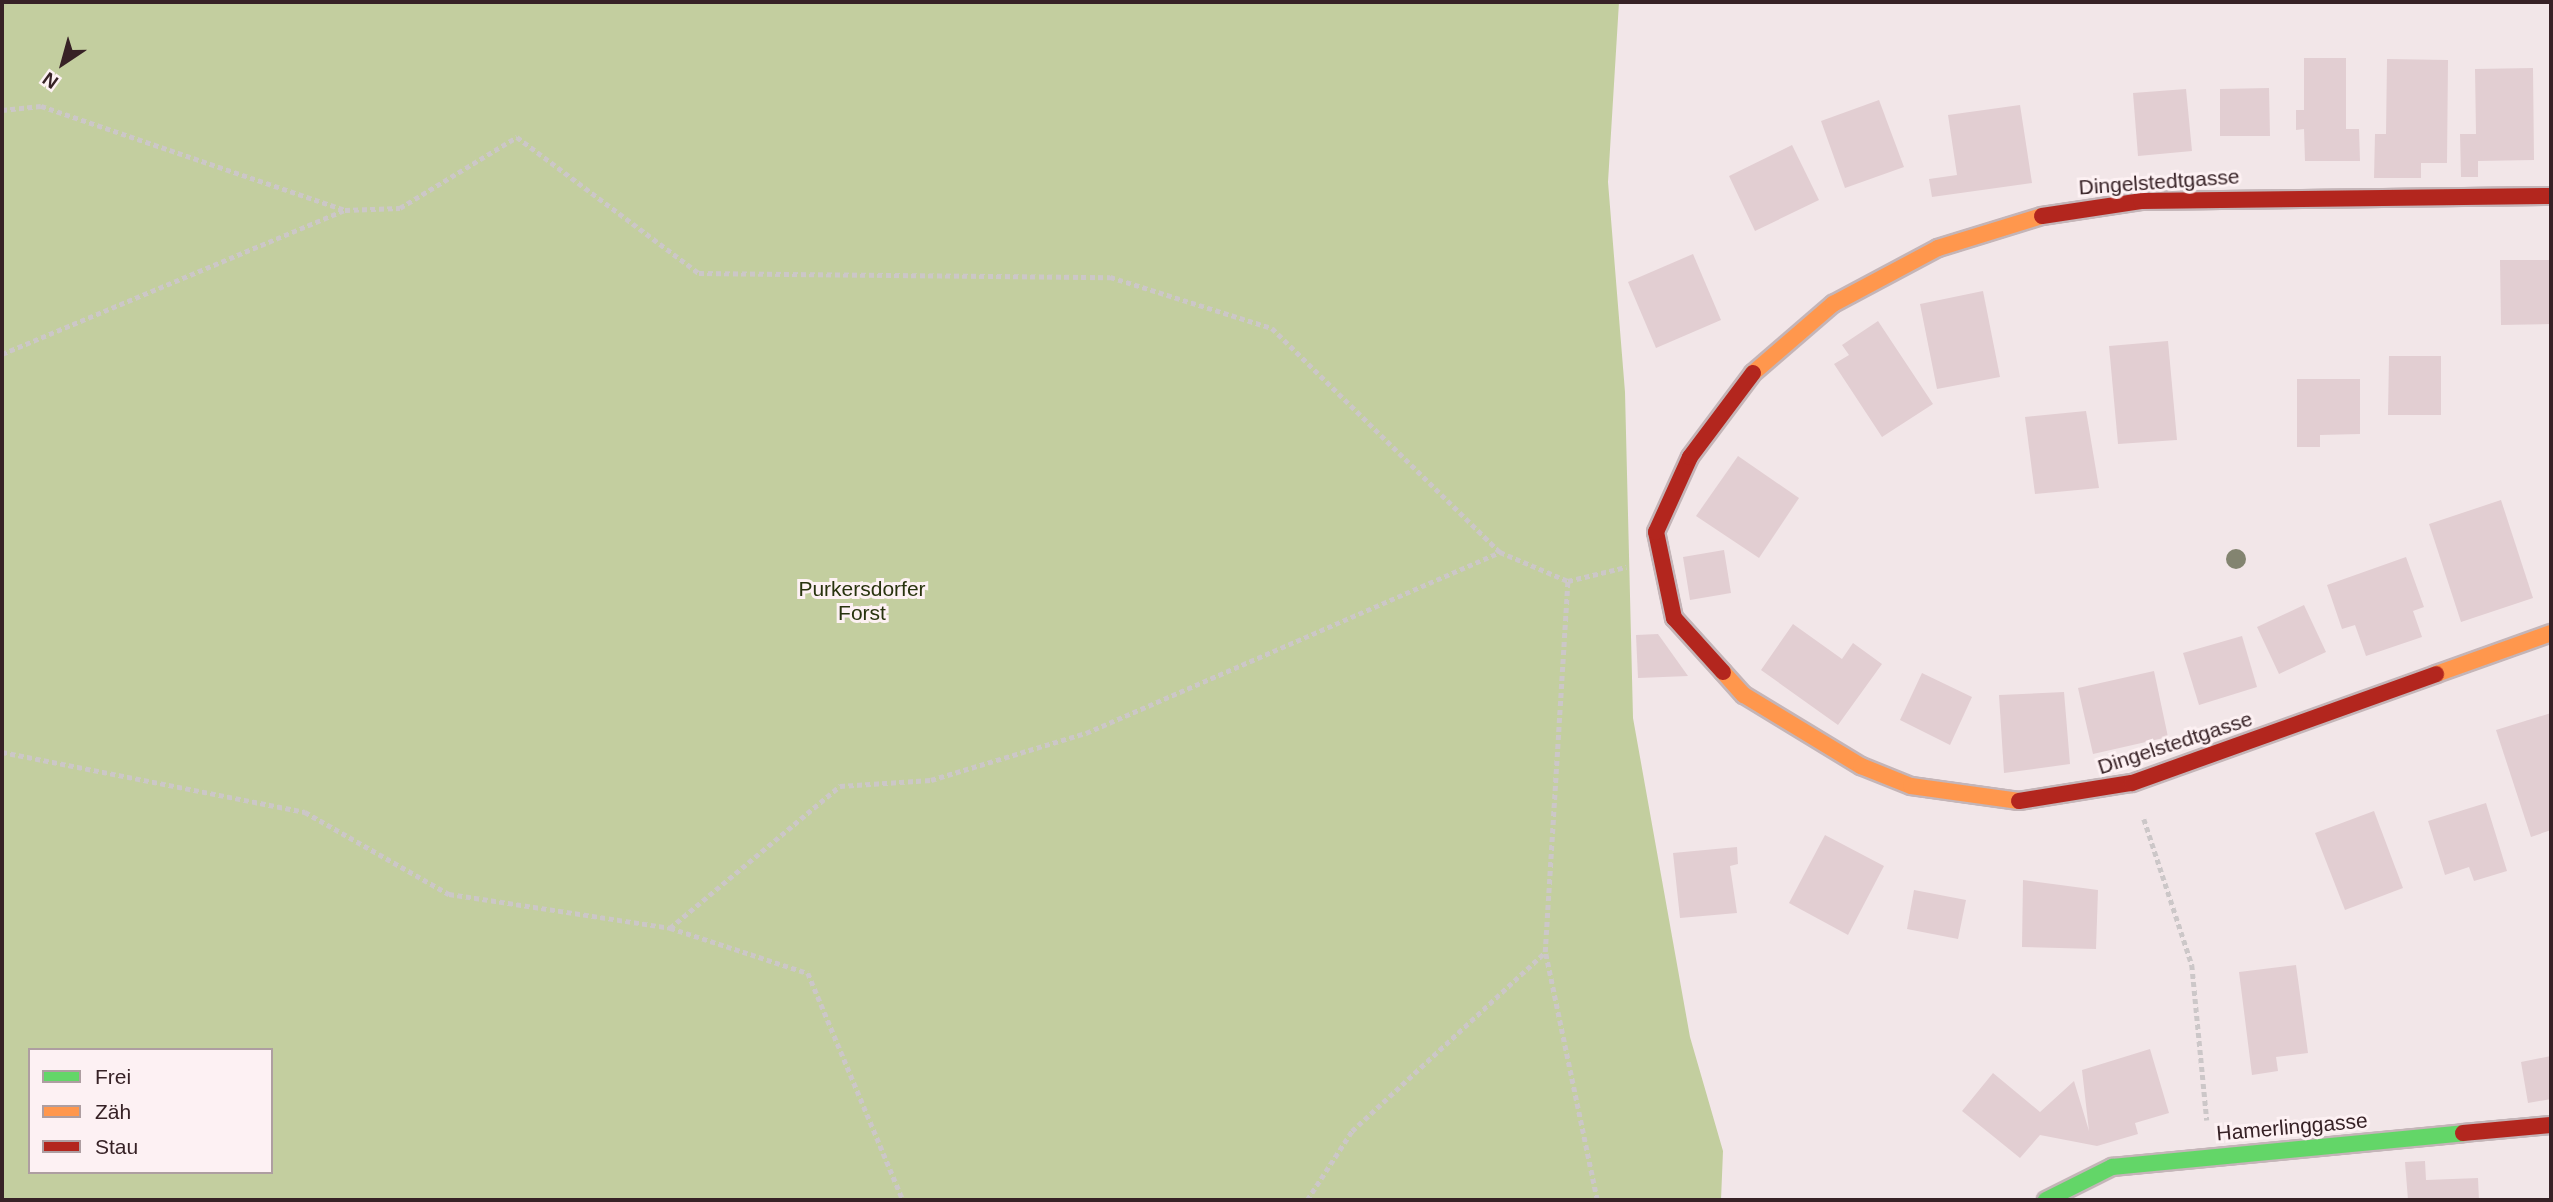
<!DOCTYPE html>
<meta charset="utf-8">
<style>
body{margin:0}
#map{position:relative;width:2553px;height:1202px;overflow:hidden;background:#f2e6e8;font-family:Arial,sans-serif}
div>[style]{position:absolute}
.forest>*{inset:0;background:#c3ce9f}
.building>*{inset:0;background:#e2ced2}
.path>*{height:4.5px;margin-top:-2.25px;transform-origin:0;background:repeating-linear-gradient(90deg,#ccc7c8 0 5px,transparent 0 8.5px)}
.roads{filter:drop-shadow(2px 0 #c4b5b8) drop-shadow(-2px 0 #c4b5b8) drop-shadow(0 2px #c4b5b8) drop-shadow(0 -2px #c4b5b8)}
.fast>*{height:16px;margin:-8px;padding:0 8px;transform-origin:8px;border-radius:8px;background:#63d668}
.slow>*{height:16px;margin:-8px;padding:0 8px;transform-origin:8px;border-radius:8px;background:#ff974d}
.jam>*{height:16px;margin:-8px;padding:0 8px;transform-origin:8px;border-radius:8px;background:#b3261e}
.trees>*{width:20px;height:20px;margin:-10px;border-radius:50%;background:#838470}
span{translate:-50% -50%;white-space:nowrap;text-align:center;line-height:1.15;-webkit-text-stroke:6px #fdf1f3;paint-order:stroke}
.street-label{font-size:21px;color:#372226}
.park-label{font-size:21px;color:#28330e}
.frame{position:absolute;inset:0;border:4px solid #372226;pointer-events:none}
.legend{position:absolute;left:28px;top:1048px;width:245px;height:126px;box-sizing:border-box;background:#fdf1f3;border:2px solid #ae9ea1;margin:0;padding:9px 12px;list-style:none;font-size:21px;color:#372226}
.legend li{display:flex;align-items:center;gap:14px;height:35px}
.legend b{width:35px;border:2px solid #ae9ea1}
.north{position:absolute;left:28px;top:28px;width:70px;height:70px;-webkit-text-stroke:5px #fdf1f3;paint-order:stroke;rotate:216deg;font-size:19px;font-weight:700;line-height:28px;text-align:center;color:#372226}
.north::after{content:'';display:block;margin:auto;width:24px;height:32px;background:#372226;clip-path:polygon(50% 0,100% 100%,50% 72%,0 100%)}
</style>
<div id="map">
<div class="forest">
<i style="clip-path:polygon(evenodd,2px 2px,1619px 2px,1608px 182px,1625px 392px,1633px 718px,1690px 1037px,1723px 1151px,1721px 1200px,2px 1200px,2px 2px,30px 1050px,271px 1050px,271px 1172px,30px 1172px,30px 1050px)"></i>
</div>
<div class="building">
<i style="clip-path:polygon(2304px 58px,2346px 58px,2346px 129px,2359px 129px,2360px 161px,2305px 161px,2304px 129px,2296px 130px,2296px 110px,2304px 110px)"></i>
<i style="clip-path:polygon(2387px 59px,2448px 60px,2447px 163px,2421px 163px,2421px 178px,2374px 178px,2375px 134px,2386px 134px)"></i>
<i style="clip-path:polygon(2533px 68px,2534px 160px,2478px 161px,2478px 177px,2461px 177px,2460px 134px,2476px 134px,2475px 69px)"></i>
<i style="clip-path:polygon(2269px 88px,2270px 136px,2220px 136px,2220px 89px)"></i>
<i style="clip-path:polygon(2186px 89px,2192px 151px,2138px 156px,2133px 93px)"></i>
<i style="clip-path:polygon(1879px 100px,1904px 167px,1845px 188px,1821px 121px)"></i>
<i style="clip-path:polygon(2020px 105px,2032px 183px,1932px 197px,1929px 179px,1957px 175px,1948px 115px)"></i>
<i style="clip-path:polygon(1792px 145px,1819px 200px,1755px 231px,1729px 176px)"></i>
<i style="clip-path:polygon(1693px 254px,1721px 320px,1656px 348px,1628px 282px)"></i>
<i style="clip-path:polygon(2500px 260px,2551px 260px,2551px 324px,2501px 325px)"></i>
<i style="clip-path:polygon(1983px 291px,2000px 377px,1937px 389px,1920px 304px)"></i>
<i style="clip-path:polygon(1878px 321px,1933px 404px,1882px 437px,1834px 364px,1849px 355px,1842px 345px)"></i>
<i style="clip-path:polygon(2168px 341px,2177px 440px,2118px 444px,2109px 346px)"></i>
<i style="clip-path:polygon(2389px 356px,2441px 356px,2441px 415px,2388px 415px)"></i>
<i style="clip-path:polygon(2297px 379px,2360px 379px,2360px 434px,2320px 435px,2320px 447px,2297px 447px)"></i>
<i style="clip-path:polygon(2086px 411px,2099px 488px,2035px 494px,2025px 417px)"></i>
<i style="clip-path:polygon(1738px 456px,1799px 498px,1759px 558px,1696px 516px)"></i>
<i style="clip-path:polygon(2501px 500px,2533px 598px,2461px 622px,2429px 524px)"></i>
<i style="clip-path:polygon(1724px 550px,1731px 593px,1690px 600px,1683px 557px)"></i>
<i style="clip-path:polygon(2406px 557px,2424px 607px,2413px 611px,2422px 637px,2366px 656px,2355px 625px,2342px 629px,2327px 585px)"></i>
<i style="clip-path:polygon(2304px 605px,2326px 652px,2279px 674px,2257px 627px)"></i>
<i style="clip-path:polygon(1793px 624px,1842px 659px,1853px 643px,1882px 664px,1838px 725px,1761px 670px)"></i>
<i style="clip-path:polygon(1658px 634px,1688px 676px,1638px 678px,1636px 635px)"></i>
<i style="clip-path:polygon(2242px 636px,2257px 687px,2199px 705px,2183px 653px)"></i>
<i style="clip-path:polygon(2154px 671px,2168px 737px,2093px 754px,2078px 688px)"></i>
<i style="clip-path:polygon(1922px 673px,1972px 697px,1950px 745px,1900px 720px)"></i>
<i style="clip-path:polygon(2064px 692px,2070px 764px,2004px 773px,1999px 695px)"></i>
<i style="clip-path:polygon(2551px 713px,2551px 830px,2531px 837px,2496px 730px)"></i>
<i style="clip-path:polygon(2486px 803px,2507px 871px,2474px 881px,2469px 867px,2445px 875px,2428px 821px)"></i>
<i style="clip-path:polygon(2374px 811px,2403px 888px,2345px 910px,2315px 833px)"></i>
<i style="clip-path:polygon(1825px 835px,1884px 866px,1848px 935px,1789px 903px)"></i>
<i style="clip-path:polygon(1737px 847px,1738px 864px,1730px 866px,1737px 913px,1680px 918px,1673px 853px)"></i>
<i style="clip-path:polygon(2023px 880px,2098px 890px,2096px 949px,2022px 947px)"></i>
<i style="clip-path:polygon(1914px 890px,1966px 900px,1958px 939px,1907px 929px)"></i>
<i style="clip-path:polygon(2296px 965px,2308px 1053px,2276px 1057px,2278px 1071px,2252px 1075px,2239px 972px)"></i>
<i style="clip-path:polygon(2150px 1049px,2169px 1113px,2135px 1123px,2138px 1134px,2097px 1146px,2040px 1135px,2020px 1158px,1962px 1111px,1993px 1073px,2040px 1112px,2074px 1081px,2089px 1131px,2082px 1070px)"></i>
<i style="clip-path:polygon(2551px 1056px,2551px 1099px,2528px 1103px,2521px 1062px)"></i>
<i style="clip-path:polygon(2425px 1161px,2426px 1180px,2478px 1178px,2479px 1200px,2408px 1200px,2405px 1162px)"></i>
</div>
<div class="path">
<i style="left:2px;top:110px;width:39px;rotate:-6deg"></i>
<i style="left:41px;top:106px;width:321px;rotate:18.9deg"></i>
<i style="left:345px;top:210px;width:55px;rotate:-2.1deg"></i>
<i style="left:400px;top:208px;width:137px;rotate:-31.3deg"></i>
<i style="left:517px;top:137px;width:227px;rotate:36.8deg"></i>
<i style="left:699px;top:273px;width:411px;rotate:0.6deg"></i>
<i style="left:1110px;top:277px;width:170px;rotate:17.5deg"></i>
<i style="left:1272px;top:328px;width:320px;rotate:44.5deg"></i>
<i style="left:1500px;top:552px;width:74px;rotate:23.1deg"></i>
<i style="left:2px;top:354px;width:371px;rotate:-22.8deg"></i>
<i style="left:2px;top:752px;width:309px;rotate:11.2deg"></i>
<i style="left:305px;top:812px;width:166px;rotate:29.7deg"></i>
<i style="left:449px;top:894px;width:224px;rotate:8.7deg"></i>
<i style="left:670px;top:928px;width:145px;rotate:18.1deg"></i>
<i style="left:808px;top:973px;width:246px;rotate:67.3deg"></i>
<i style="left:2144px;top:819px;width:154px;rotate:71.8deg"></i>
<i style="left:2192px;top:965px;width:156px;rotate:84.5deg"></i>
<i style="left:670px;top:928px;width:222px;rotate:-39.9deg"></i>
<i style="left:840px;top:786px;width:91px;rotate:-3.8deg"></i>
<i style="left:931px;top:780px;width:162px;rotate:-16.9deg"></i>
<i style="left:1086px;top:733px;width:452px;rotate:-23.6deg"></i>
<i style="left:1307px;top:1200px;width:82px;rotate:-56.9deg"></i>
<i style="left:1352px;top:1131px;width:263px;rotate:-42.8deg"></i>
<i style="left:1597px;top:1200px;width:253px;rotate:-101.8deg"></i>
<i style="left:1545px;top:952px;width:372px;rotate:-86.5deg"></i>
<i style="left:1568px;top:581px;width:60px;rotate:-13.6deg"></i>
</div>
<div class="roads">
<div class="fast">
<i style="left:2046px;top:1200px;width:74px;rotate:-26.6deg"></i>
<i style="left:2112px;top:1167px;width:353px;rotate:-5.5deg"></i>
</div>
<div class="slow">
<i style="left:1753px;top:373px;width:106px;rotate:-40.8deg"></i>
<i style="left:1833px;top:304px;width:119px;rotate:-28.1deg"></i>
<i style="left:1938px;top:248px;width:109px;rotate:-17.1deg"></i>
<i style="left:1723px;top:672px;width:31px;rotate:48deg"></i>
<i style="left:1744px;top:695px;width:137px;rotate:31.3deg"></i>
<i style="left:1861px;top:766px;width:54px;rotate:21.8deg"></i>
<i style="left:1911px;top:786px;width:109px;rotate:7.9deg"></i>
<i style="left:2436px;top:674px;width:122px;rotate:-19.6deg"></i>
</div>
<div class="jam">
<i style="left:2042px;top:216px;width:100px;rotate:-8.6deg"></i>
<i style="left:2141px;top:201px;width:410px;rotate:-0.7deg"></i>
<i style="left:1723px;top:672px;width:73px;rotate:-132.2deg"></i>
<i style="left:1674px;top:618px;width:88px;rotate:-101.8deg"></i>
<i style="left:1656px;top:532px;width:82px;rotate:-65.6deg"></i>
<i style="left:1690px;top:457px;width:105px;rotate:-53.1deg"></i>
<i style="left:2019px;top:801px;width:114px;rotate:-9.1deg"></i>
<i style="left:2132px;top:783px;width:323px;rotate:-19.7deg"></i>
<i style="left:2463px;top:1133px;width:88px;rotate:-5.2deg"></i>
</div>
</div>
<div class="trees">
<i style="left:2236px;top:559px"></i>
</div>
<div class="street-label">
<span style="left:2159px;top:182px;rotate:-4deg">Dingelstedtgasse</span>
<span style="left:2175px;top:743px;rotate:-18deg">Dingelstedtgasse</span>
<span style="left:2292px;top:1127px;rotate:-5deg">Hamerlinggasse</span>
</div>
<div class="park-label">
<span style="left:862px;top:601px">Purkersdorfer<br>Forst</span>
</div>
<div class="frame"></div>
<ul class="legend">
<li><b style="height:9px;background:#63d668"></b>Frei</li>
<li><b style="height:9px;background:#ff974d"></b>Zäh</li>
<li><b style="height:9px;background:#b3261e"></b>Stau</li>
</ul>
<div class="north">N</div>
</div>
